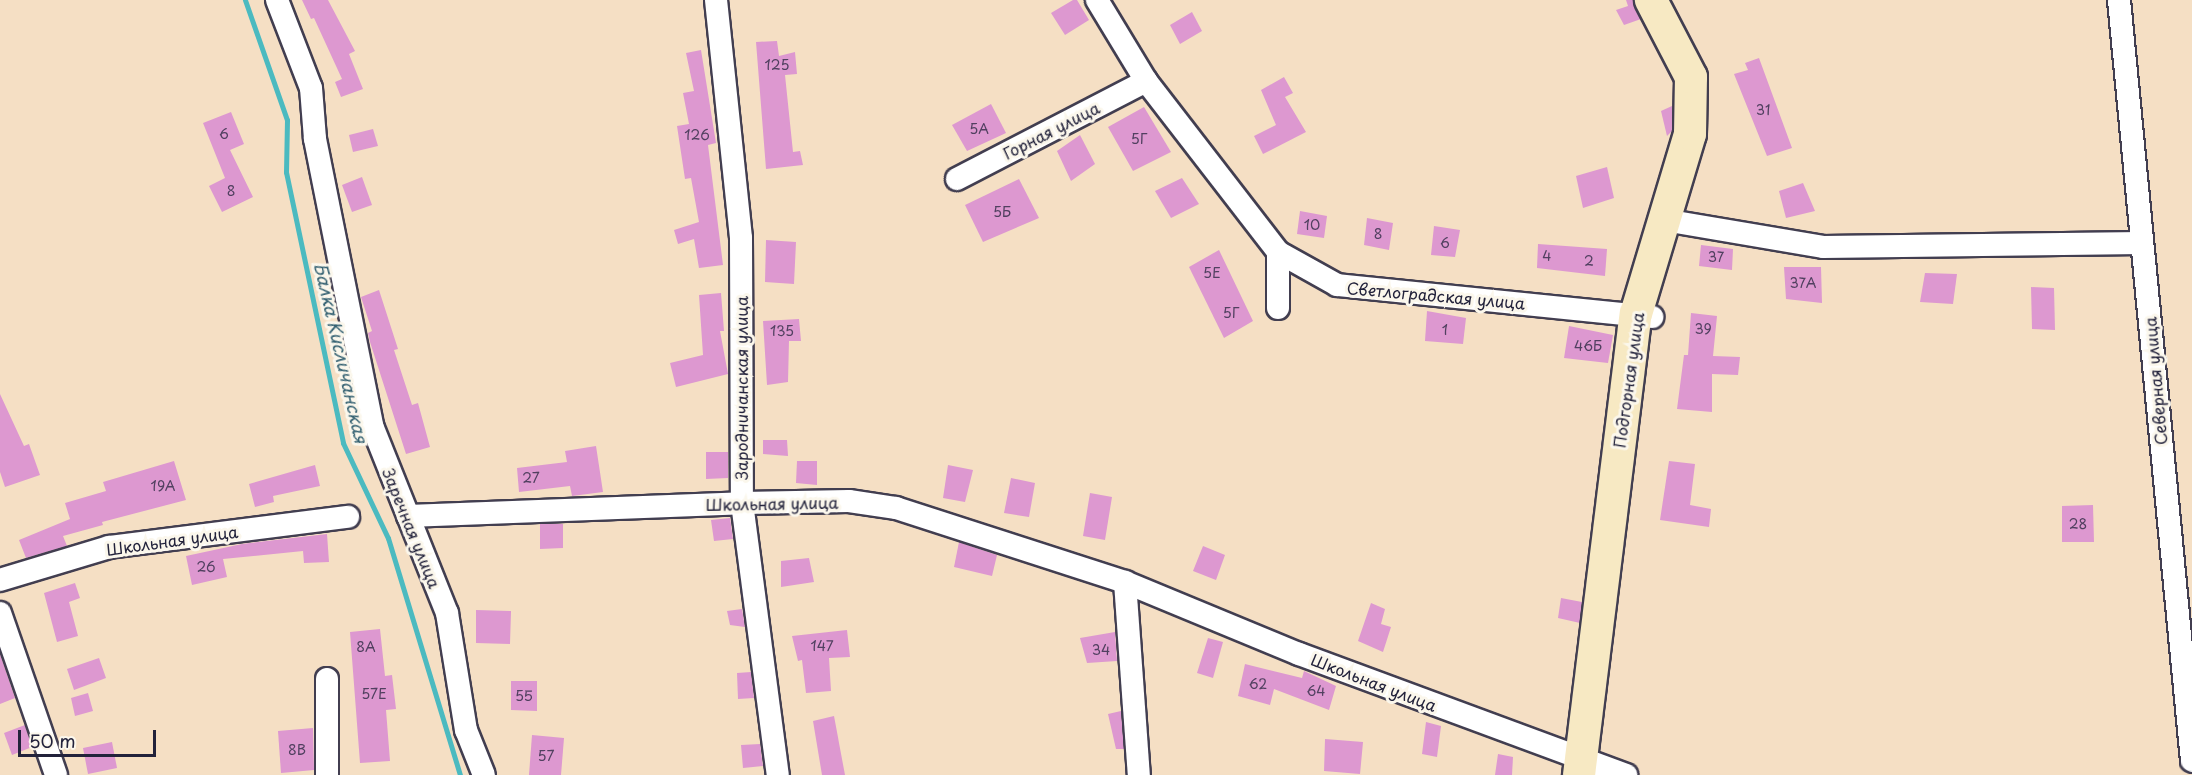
<!DOCTYPE html>
<meta charset="utf-8">
<style>
body{margin:0}
#map{position:relative;width:2192px;height:775px;overflow:hidden;background:#f5dfc4;font-family:"Playpen Sans",sans-serif}
div>[style]{position:absolute}
.stream>*{height:5px;margin:-2.5px;padding:0 2.5px;transform-origin:2.5px;border-radius:2.5px;background:#4bbac0}
.building>*{inset:0;background:#dd98d0}
.roads{filter:drop-shadow(2px 0 #423e50) drop-shadow(-2px 0 #423e50) drop-shadow(0 2px #423e50) drop-shadow(0 -2px #423e50)}
.street>*{height:22px;margin:-11px;padding:0 11px;transform-origin:11px;border-radius:11px;background:#fff}
.secondary>*{height:32px;margin:-16px;padding:0 16px;transform-origin:16px;border-radius:16px;background:#f7e9c3}
span{translate:-50% -50%;white-space:nowrap;text-align:center;line-height:1.15;-webkit-text-stroke:6px #fbf7ec;paint-order:stroke}
.number-label{font-size:14px;color:#514060}
.number-label span{-webkit-text-stroke-width:0}
.street-label{font-size:16px;color:#22223b}
.water-label{font-size:18px;color:#325f70;font-style:italic}
.scale{position:absolute;left:18px;top:730px;width:138px;height:27px;box-sizing:border-box;border:3px solid #22223b;border-top:0;padding-left:8px;font-size:18px;line-height:21px;white-space:nowrap;color:#22223b;-webkit-text-stroke:4px #fbf7ec;paint-order:stroke}
</style>
<div id="map">
<div class="stream">
<i style="left:245px;top:0;width:127px;rotate:70.7deg"></i>
<i style="left:287px;top:120px;width:52px;rotate:91.1deg"></i>
<i style="left:286px;top:172px;width:277px;rotate:78.1deg"></i>
<i style="left:343px;top:443px;width:105px;rotate:64.7deg"></i>
<i style="left:388px;top:538px;width:248px;rotate:73.1deg"></i>
</div>
<div class="building">
<i style="clip-path:polygon(302px 0,328px 0,355px 51px,349px 54px,363px 89px,341px 97px,335px 82px,342px 79px,314px 18px,311px 19px)"></i>
<i style="clip-path:polygon(1073px 0,1077px 0,1089px 20px,1065px 35px,1051px 13px)"></i>
<i style="clip-path:polygon(1626px 0,1633px 0,1641px 19px,1624px 25px,1616px 10px,1628px 6px)"></i>
<i style="clip-path:polygon(1192px 12px,1202px 31px,1180px 44px,1170px 25px)"></i>
<i style="clip-path:polygon(777px 41px,779px 56px,795px 52px,797px 74px,785px 75px,793px 152px,800px 151px,803px 165px,766px 169px,756px 42px)"></i>
<i style="clip-path:polygon(701px 50px,716px 143px,708px 145px,723px 265px,699px 268px,694px 239px,678px 244px,674px 230px,699px 222px,691px 178px,685px 179px,677px 126px,689px 124px,683px 93px,694px 91px,686px 53px)"></i>
<i style="clip-path:polygon(1759px 58px,1792px 148px,1767px 156px,1734px 74px,1748px 70px,1745px 63px)"></i>
<i style="clip-path:polygon(1284px 77px,1293px 93px,1285px 97px,1306px 132px,1263px 154px,1254px 136px,1276px 125px,1261px 90px)"></i>
<i style="clip-path:polygon(991px 104px,1006px 133px,967px 151px,952px 125px)"></i>
<i style="clip-path:polygon(1672px 106px,1672px 131px,1667px 136px,1661px 111px)"></i>
<i style="clip-path:polygon(1144px 107px,1171px 152px,1133px 171px,1108px 127px)"></i>
<i style="clip-path:polygon(231px 112px,244px 144px,230px 150px,253px 197px,222px 212px,209px 186px,225px 178px,203px 123px)"></i>
<i style="clip-path:polygon(373px 129px,378px 146px,353px 152px,349px 135px)"></i>
<i style="clip-path:polygon(1080px 135px,1095px 164px,1071px 181px,1057px 151px)"></i>
<i style="clip-path:polygon(1607px 167px,1614px 198px,1583px 208px,1576px 176px)"></i>
<i style="clip-path:polygon(362px 177px,372px 205px,352px 212px,342px 185px)"></i>
<i style="clip-path:polygon(1182px 178px,1199px 204px,1171px 218px,1155px 191px)"></i>
<i style="clip-path:polygon(1019px 179px,1039px 218px,983px 242px,965px 205px)"></i>
<i style="clip-path:polygon(1803px 183px,1815px 211px,1786px 218px,1779px 191px)"></i>
<i style="clip-path:polygon(1300px 211px,1327px 216px,1324px 238px,1297px 234px)"></i>
<i style="clip-path:polygon(1367px 218px,1393px 223px,1389px 250px,1364px 245px)"></i>
<i style="clip-path:polygon(1434px 226px,1460px 230px,1455px 257px,1431px 255px)"></i>
<i style="clip-path:polygon(766px 240px,796px 242px,794px 284px,765px 282px)"></i>
<i style="clip-path:polygon(1538px 244px,1607px 249px,1605px 276px,1537px 268px)"></i>
<i style="clip-path:polygon(1701px 245px,1733px 249px,1732px 270px,1699px 266px)"></i>
<i style="clip-path:polygon(1219px 250px,1253px 321px,1224px 338px,1189px 267px)"></i>
<i style="clip-path:polygon(1784px 267px,1821px 267px,1822px 303px,1786px 299px)"></i>
<i style="clip-path:polygon(1925px 273px,1957px 274px,1953px 304px,1920px 302px)"></i>
<i style="clip-path:polygon(2031px 287px,2054px 288px,2055px 330px,2032px 329px)"></i>
<i style="clip-path:polygon(379px 290px,398px 349px,394px 350px,412px 405px,418px 403px,430px 447px,406px 454px,370px 342px,368px 333px,372px 331px,361px 297px)"></i>
<i style="clip-path:polygon(721px 293px,724px 331px,720px 331px,728px 374px,676px 387px,670px 363px,703px 355px,699px 295px)"></i>
<i style="clip-path:polygon(1427px 311px,1466px 318px,1463px 344px,1425px 341px)"></i>
<i style="clip-path:polygon(1691px 313px,1717px 316px,1713px 356px,1740px 357px,1738px 375px,1712px 374px,1712px 412px,1677px 409px,1684px 355px,1688px 355px)"></i>
<i style="clip-path:polygon(799px 319px,801px 341px,789px 341px,788px 382px,767px 385px,763px 321px)"></i>
<i style="clip-path:polygon(1569px 326px,1613px 335px,1608px 363px,1564px 358px)"></i>
<i style="clip-path:polygon(0 394px,24px 446px,29px 444px,40px 475px,5px 487px,0 472px)"></i>
<i style="clip-path:polygon(763px 440px,787px 440px,788px 456px,763px 454px)"></i>
<i style="clip-path:polygon(596px 446px,603px 492px,572px 496px,570px 486px,519px 492px,517px 468px,567px 462px,565px 451px)"></i>
<i style="clip-path:polygon(706px 452px,728px 452px,728px 478px,706px 479px)"></i>
<i style="clip-path:polygon(174px 461px,186px 500px,102px 522px,103px 525px,63px 536px,67px 546px,26px 558px,19px 540px,70px 519px,65px 503px,106px 491px,103px 482px)"></i>
<i style="clip-path:polygon(797px 461px,817px 461px,817px 485px,796px 483px)"></i>
<i style="clip-path:polygon(1669px 461px,1695px 464px,1690px 505px,1711px 509px,1709px 527px,1660px 520px)"></i>
<i style="clip-path:polygon(315px 465px,320px 486px,273px 496px,274px 502px,255px 507px,249px 484px)"></i>
<i style="clip-path:polygon(948px 465px,973px 470px,965px 502px,943px 498px)"></i>
<i style="clip-path:polygon(1011px 478px,1035px 483px,1029px 517px,1004px 513px)"></i>
<i style="clip-path:polygon(1090px 493px,1112px 497px,1105px 540px,1083px 536px)"></i>
<i style="clip-path:polygon(2093px 505px,2094px 542px,2062px 542px,2062px 506px)"></i>
<i style="clip-path:polygon(730px 518px,733px 539px,714px 541px,711px 520px)"></i>
<i style="clip-path:polygon(540px 524px,563px 524px,563px 548px,540px 549px)"></i>
<i style="clip-path:polygon(327px 534px,329px 562px,304px 563px,303px 551px,223px 559px,227px 577px,192px 585px,186px 556px,242px 544px)"></i>
<i style="clip-path:polygon(959px 542px,997px 555px,992px 576px,954px 567px)"></i>
<i style="clip-path:polygon(1203px 546px,1225px 555px,1216px 580px,1193px 571px)"></i>
<i style="clip-path:polygon(809px 558px,814px 582px,781px 587px,781px 561px)"></i>
<i style="clip-path:polygon(75px 583px,80px 598px,69px 602px,78px 636px,57px 642px,44px 593px)"></i>
<i style="clip-path:polygon(1561px 598px,1582px 602px,1580px 623px,1558px 618px)"></i>
<i style="clip-path:polygon(1371px 603px,1385px 609px,1381px 624px,1391px 627px,1383px 652px,1358px 641px)"></i>
<i style="clip-path:polygon(742px 609px,745px 627px,730px 625px,727px 611px)"></i>
<i style="clip-path:polygon(476px 610px,511px 611px,510px 644px,476px 643px)"></i>
<i style="clip-path:polygon(380px 629px,385px 676px,392px 675px,396px 709px,386px 710px,390px 761px,360px 763px,350px 632px)"></i>
<i style="clip-path:polygon(847px 630px,850px 657px,829px 658px,831px 691px,806px 693px,802px 660px,798px 661px,792px 636px)"></i>
<i style="clip-path:polygon(1115px 632px,1117px 661px,1087px 663px,1080px 638px)"></i>
<i style="clip-path:polygon(1208px 638px,1223px 642px,1213px 678px,1197px 673px)"></i>
<i style="clip-path:polygon(0 654px,15px 698px,0 704px)"></i>
<i style="clip-path:polygon(99px 658px,106px 678px,74px 690px,67px 669px)"></i>
<i style="clip-path:polygon(1245px 664px,1302px 678px,1304px 671px,1336px 686px,1329px 710px,1274px 689px,1270px 705px,1238px 696px)"></i>
<i style="clip-path:polygon(751px 672px,754px 698px,738px 699px,737px 673px)"></i>
<i style="clip-path:polygon(511px 681px,537px 681px,537px 711px,511px 710px)"></i>
<i style="clip-path:polygon(88px 693px,93px 711px,75px 716px,71px 698px)"></i>
<i style="clip-path:polygon(1121px 711px,1124px 749px,1116px 749px,1108px 714px)"></i>
<i style="clip-path:polygon(834px 716px,845px 775px,822px 775px,813px 721px)"></i>
<i style="clip-path:polygon(1426px 722px,1441px 726px,1437px 757px,1422px 754px)"></i>
<i style="clip-path:polygon(25px 725px,32px 747px,12px 755px,4px 733px)"></i>
<i style="clip-path:polygon(313px 728px,314px 770px,281px 773px,278px 731px)"></i>
<i style="clip-path:polygon(532px 735px,564px 738px,561px 775px,529px 775px)"></i>
<i style="clip-path:polygon(1325px 739px,1363px 742px,1360px 774px,1324px 771px)"></i>
<i style="clip-path:polygon(112px 742px,117px 768px,88px 774px,83px 748px)"></i>
<i style="clip-path:polygon(760px 744px,763px 766px,743px 768px,741px 745px)"></i>
<i style="clip-path:polygon(1498px 754px,1513px 757px,1512px 775px,1495px 775px)"></i>
</div>
<div class="roads">
<div class="street">
<i style="left:277px;top:0;width:94px;rotate:68.9deg"></i>
<i style="left:311px;top:88px;width:51px;rotate:85.5deg"></i>
<i style="left:315px;top:139px;width:295px;rotate:78.7deg"></i>
<i style="left:373px;top:428px;width:199px;rotate:68.2deg"></i>
<i style="left:447px;top:613px;width:119px;rotate:80.8deg"></i>
<i style="left:466px;top:730px;width:48px;rotate:68.2deg"></i>
<i style="left:716px;top:0;width:239px;rotate:84deg"></i>
<i style="left:741px;top:238px;width:265px;rotate:89.8deg"></i>
<i style="left:742px;top:503px;width:274px;rotate:82.5deg"></i>
<i style="left:1097px;top:0;width:95px;rotate:58.8deg"></i>
<i style="left:1146px;top:81px;width:216px;rotate:52.3deg"></i>
<i style="left:1278px;top:252px;width:68px;rotate:29.2deg"></i>
<i style="left:1337px;top:285px;width:317px;rotate:5.8deg"></i>
<i style="left:2119px;top:0;width:764px;rotate:84.52deg"></i>
<i style="left:957px;top:179px;width:213px;rotate:-27.4deg"></i>
<i style="left:1664px;top:220px;width:161px;rotate:9.6deg"></i>
<i style="left:1823px;top:247px;width:319px;rotate:-0.7deg"></i>
<i style="left:1278px;top:252px;width:56px;rotate:90deg"></i>
<i style="left:408px;top:516px;width:334px;rotate:-2.2deg"></i>
<i style="left:742px;top:503px;width:107px;rotate:-1.1deg"></i>
<i style="left:849px;top:501px;width:48px;rotate:8.5deg"></i>
<i style="left:896px;top:508px;width:241px;rotate:17.9deg"></i>
<i style="left:1125px;top:582px;width:188px;rotate:22.5deg"></i>
<i style="left:1299px;top:654px;width:349px;rotate:20.3deg"></i>
<i style="left:0;top:580px;width:114px;rotate:-16.8deg"></i>
<i style="left:109px;top:547px;width:241px;rotate:-7.2deg"></i>
<i style="left:1125px;top:582px;width:194px;rotate:85.9deg"></i>
<i style="left:0;top:613px;width:171px;rotate:70.9deg"></i>
<i style="left:327px;top:775px;width:96px;rotate:-90deg"></i>
</div>
<div class="secondary">
<i style="left:1579px;top:775px;width:465px;rotate:-83deg"></i>
<i style="left:1636px;top:314px;width:188px;rotate:-73.3deg"></i>
<i style="left:1690px;top:134px;width:57px;rotate:-89deg"></i>
<i style="left:1691px;top:77px;width:87px;rotate:-117.5deg"></i>
</div>
</div>
<div class="number-label">
<span style="left:777px;top:65px">125</span>
<span style="left:1763px;top:110px">31</span>
<span style="left:979px;top:129px">5А</span>
<span style="left:224px;top:134px">6</span>
<span style="left:697px;top:135px">126</span>
<span style="left:1139px;top:139px">5Г</span>
<span style="left:231px;top:191px">8</span>
<span style="left:1002px;top:212px">5Б</span>
<span style="left:1312px;top:225px">10</span>
<span style="left:1378px;top:234px">8</span>
<span style="left:1445px;top:243px">6</span>
<span style="left:1547px;top:256px">4</span>
<span style="left:1716px;top:257px">37</span>
<span style="left:1589px;top:261px">2</span>
<span style="left:1212px;top:273px">5Е</span>
<span style="left:1803px;top:283px">37А</span>
<span style="left:1231px;top:313px">5Г</span>
<span style="left:1703px;top:329px">39</span>
<span style="left:1445px;top:330px">1</span>
<span style="left:782px;top:331px">135</span>
<span style="left:1588px;top:346px">46Б</span>
<span style="left:531px;top:478px">27</span>
<span style="left:163px;top:486px">19А</span>
<span style="left:2078px;top:524px">28</span>
<span style="left:206px;top:567px">26</span>
<span style="left:822px;top:646px">147</span>
<span style="left:366px;top:647px">8А</span>
<span style="left:1101px;top:650px">34</span>
<span style="left:1258px;top:684px">62</span>
<span style="left:1316px;top:691px">64</span>
<span style="left:374px;top:694px">57Е</span>
<span style="left:524px;top:696px">55</span>
<span style="left:297px;top:750px">8В</span>
<span style="left:546px;top:756px">57</span>
</div>
<div class="street-label">
<span style="left:1051px;top:130px;rotate:-27deg">Горная улица</span>
<span style="left:1436px;top:295px;rotate:5deg">Светлоградская улица</span>
<span style="left:1628px;top:380px;rotate:-82deg">Подгорная улица</span>
<span style="left:2155px;top:381px;rotate:-95deg">Северная улица</span>
<span style="left:741px;top:388px;rotate:-90deg">Зародничанская улица</span>
<span style="left:772px;top:503px;rotate:-1deg">Школьная улица</span>
<span style="left:412px;top:528px;rotate:68deg">Заречная улица</span>
<span style="left:172px;top:540px;rotate:-8deg">Школьная улица</span>
<span style="left:1374px;top:682px;rotate:21deg">Школьная улица</span>
</div>
<div class="water-label">
<span style="left:341px;top:353px;rotate:77deg">Балка Кисличанская</span>
</div>
<div class="scale">50 m</div>
</div>
